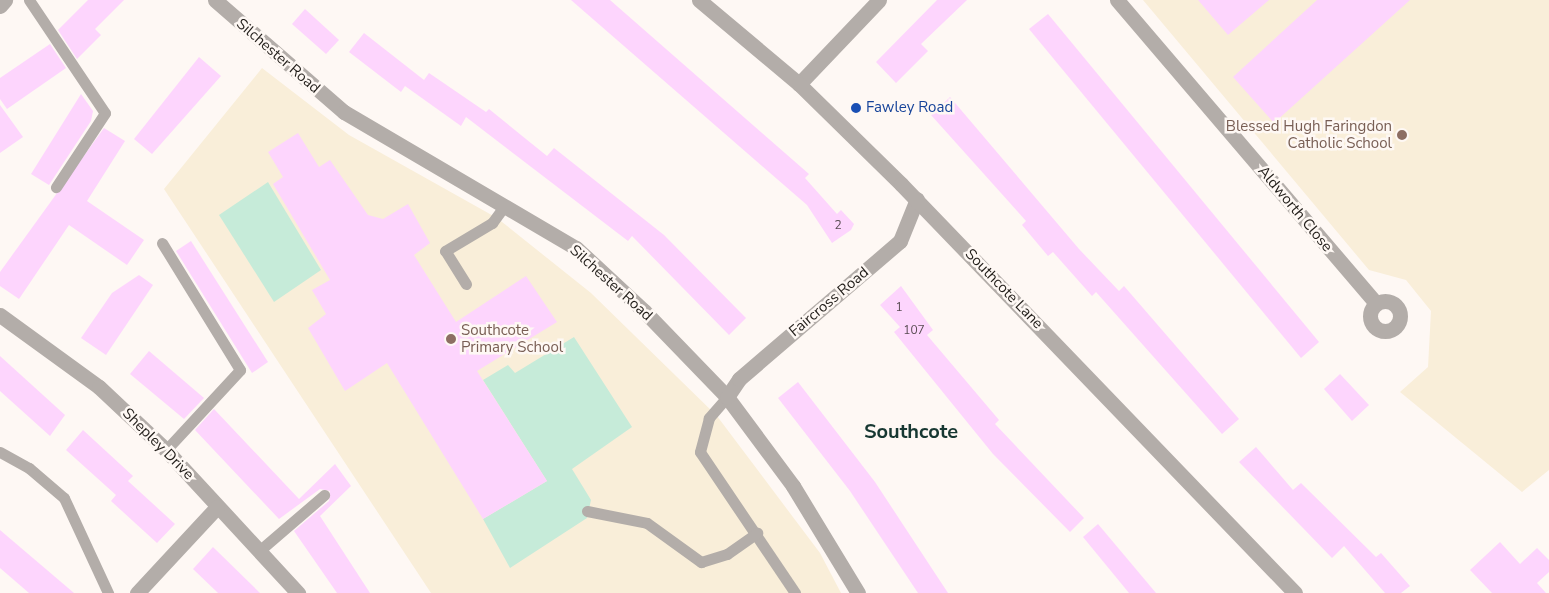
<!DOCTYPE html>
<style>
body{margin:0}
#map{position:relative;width:1549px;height:593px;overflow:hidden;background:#fef8f4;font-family:"Nunito Sans",sans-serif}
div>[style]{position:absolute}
.education>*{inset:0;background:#f9eed9}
.green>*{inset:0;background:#c6ebd9}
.building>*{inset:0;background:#fdd5fd}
.service>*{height:11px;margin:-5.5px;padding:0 5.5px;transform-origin:5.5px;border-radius:5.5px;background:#b3ada9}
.minor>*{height:15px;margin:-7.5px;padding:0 7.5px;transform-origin:7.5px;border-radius:7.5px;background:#b3ada9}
.minor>.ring{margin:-7.5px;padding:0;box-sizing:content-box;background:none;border:15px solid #b3ada9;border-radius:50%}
.tertiary>*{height:15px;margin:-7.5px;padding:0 7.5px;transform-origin:7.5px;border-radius:7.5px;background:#b3ada9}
.dots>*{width:14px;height:14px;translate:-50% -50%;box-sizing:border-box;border:2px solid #fef8f4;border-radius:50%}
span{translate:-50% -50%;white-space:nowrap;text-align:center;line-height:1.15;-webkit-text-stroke:5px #fef8f4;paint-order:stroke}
.number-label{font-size:12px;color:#584b52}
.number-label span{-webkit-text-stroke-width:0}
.street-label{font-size:15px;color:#211d19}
.transit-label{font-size:15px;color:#164399}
.left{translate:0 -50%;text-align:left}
.education-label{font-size:15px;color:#785e54}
.right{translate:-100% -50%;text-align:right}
.district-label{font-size:20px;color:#173832;font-weight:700}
</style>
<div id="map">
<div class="education">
<i style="clip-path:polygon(1143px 0,1549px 0,1549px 470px,1522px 492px,1400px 392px,1428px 367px,1431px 311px,1406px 280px,1369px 270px)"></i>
<i style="clip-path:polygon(262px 68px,349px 135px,497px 218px,591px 293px,717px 416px,820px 553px,841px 593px,431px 593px,164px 189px)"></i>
</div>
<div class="green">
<i style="clip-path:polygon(268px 182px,321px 270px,274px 302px,219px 215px)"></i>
<i style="clip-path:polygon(574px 337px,632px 427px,572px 469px,591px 500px,587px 518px,510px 568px,483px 519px,547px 481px,483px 380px,508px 365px,515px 373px)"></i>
</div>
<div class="building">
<i style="clip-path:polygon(88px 0,124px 0,95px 29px,101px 35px,77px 59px,58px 30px)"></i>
<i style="clip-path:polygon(571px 0,610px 0,809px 174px,805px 178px,837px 214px,841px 210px,854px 224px,851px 230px,832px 243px,807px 205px)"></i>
<i style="clip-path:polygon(937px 0,967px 0,921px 44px,928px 51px,896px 83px,876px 62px)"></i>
<i style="clip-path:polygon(1198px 0,1269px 0,1228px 35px)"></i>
<i style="clip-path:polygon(1317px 0,1410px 0,1274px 123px,1233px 77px)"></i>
<i style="clip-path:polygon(305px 9px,339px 40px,326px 54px,292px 24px)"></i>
<i style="clip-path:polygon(1048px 14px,1319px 342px,1301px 358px,1029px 29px)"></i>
<i style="clip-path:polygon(364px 33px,424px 80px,429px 73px,486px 112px,489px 109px,547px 156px,554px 148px,664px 235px,746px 318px,729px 335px,632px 236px,628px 241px,466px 117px,461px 126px,405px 86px,401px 92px,349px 52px)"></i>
<i style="clip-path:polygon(50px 44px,66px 68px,7px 109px,0 99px,0 78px)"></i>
<i style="clip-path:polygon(199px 57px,221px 76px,152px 154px,134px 139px)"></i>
<i style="clip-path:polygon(81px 94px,93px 111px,91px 121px,49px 185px,31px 174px)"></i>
<i style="clip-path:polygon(950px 97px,1079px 249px,1119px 291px,1124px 286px,1239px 419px,1222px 434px,1096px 292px,1092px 296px,1053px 252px,1048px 256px,1022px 225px,1026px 221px,931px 115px)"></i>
<i style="clip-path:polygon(0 105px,23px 137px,0 153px)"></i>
<i style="clip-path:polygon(104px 128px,125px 141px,87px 201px,144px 240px,127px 265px,69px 225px,19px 299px,0 286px,0 272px)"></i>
<i style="clip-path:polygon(298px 133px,319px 167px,330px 160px,368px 215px,383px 219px,408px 204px,430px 243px,414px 255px,456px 322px,526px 276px,557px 322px,477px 371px,547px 481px,483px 519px,387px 363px,345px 391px,308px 328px,326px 314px,312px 290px,330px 280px,273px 184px,283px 177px,268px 152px)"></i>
<i style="clip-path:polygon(191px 241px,268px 362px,252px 373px,176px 251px)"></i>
<i style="clip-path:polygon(139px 275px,153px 285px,106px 355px,81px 338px,112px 293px)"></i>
<i style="clip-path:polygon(901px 286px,933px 330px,927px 335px,999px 420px,995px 424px,1084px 518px,1070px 532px,993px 454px,894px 332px,900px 327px,880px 305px)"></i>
<i style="clip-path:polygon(149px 351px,204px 398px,184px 419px,130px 374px)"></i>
<i style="clip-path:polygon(0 356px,65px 415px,50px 436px,0 391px)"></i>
<i style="clip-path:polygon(1340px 374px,1369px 405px,1352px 421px,1324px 389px)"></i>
<i style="clip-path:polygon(798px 382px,875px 482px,948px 593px,918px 593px,850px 491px,778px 398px)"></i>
<i style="clip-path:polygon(214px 409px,299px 499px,335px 464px,351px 486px,320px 516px,370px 593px,337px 593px,294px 531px,329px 501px,330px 491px,320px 489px,279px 519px,195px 430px)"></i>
<i style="clip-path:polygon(83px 430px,133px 476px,128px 481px,175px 524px,157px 543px,111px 501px,116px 495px,66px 450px)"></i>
<i style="clip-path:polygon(1256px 447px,1293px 490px,1301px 483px,1376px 557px,1381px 553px,1410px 586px,1401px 593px,1385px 593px,1344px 546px,1332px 558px,1239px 462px)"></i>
<i style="clip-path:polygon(1098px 524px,1156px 593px,1129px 593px,1083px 537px)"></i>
<i style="clip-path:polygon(0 530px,74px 593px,29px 593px,0 568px)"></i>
<i style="clip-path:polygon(1500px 542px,1520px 564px,1537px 548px,1549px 560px,1549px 572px,1537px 583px,1546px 593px,1492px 593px,1470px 570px)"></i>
<i style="clip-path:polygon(213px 547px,260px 593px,218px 593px,193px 569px)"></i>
</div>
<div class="service">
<i style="left:29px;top:0;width:136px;rotate:56.1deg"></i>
<i style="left:105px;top:113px;width:89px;rotate:123.5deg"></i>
<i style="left:162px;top:243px;width:149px;rotate:58.4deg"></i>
<i style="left:240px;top:370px;width:109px;rotate:132.8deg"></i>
<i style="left:466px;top:284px;width:39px;rotate:-122deg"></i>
<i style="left:445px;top:251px;width:55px;rotate:-30.8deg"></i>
<i style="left:492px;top:223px;width:22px;rotate:-54deg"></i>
<i style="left:727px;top:397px;width:28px;rotate:131deg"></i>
<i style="left:709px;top:418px;width:35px;rotate:105deg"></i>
<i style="left:700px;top:452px;width:170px;rotate:56deg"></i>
<i style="left:0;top:452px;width:33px;rotate:29deg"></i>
<i style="left:29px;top:468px;width:46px;rotate:40.6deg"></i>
<i style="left:64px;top:498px;width:105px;rotate:65.1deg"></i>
<i style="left:587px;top:511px;width:61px;rotate:11.3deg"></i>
<i style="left:647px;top:523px;width:67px;rotate:35.8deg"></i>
<i style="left:701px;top:562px;width:27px;rotate:-17deg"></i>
<i style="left:727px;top:554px;width:37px;rotate:-35deg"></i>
<i style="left:259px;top:551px;width:86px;rotate:-40.7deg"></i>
</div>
<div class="minor">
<i style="left:215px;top:0;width:171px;rotate:41deg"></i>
<i style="left:344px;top:112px;width:269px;rotate:30.4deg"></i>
<i style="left:576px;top:248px;width:93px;rotate:42.8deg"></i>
<i style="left:644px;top:311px;width:120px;rotate:46deg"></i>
<i style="left:727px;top:397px;width:111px;rotate:53.4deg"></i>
<i style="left:793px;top:486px;width:125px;rotate:58.7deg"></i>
<i style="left:1117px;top:0;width:399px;rotate:49.5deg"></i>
<i style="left:0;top:6px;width:8px;rotate:-50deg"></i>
<i style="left:799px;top:84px;width:116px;rotate:-46.4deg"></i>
<i class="ring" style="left:1370px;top:301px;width:15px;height:15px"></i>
<i style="left:0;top:315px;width:122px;rotate:36deg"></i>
<i style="left:99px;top:387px;width:92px;rotate:43.2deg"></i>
<i style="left:166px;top:450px;width:195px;rotate:47.3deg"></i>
<i style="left:727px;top:397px;width:22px;rotate:-56deg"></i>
<i style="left:739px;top:379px;width:212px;rotate:-40.6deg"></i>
<i style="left:900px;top:241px;width:45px;rotate:-68deg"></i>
<i style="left:137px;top:593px;width:117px;rotate:-47.1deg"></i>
</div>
<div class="tertiary">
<i style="left:699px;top:0;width:131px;rotate:40deg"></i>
<i style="left:799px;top:84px;width:143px;rotate:44.4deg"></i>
<i style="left:901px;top:184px;width:568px;rotate:46.07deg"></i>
</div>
<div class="dots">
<i style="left:856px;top:108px;background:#1a4fb4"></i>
<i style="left:1402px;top:135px;background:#8d6e63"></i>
<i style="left:451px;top:339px;background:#8d6e63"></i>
</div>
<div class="number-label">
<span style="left:838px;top:226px">2</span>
<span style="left:899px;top:308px">1</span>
<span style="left:914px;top:331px">107</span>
</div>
<div class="street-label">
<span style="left:278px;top:56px;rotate:41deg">Silchester Road</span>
<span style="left:1295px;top:209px;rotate:50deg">Aldworth Close</span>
<span style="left:611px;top:283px;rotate:42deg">Silchester Road</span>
<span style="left:1004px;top:289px;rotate:46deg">Southcote Lane</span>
<span style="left:829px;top:302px;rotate:-40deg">Faircross Road</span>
<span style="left:158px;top:444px;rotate:45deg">Shepley Drive</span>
</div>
<div class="transit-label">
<span class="left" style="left:866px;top:108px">Fawley Road</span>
</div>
<div class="education-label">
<span class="right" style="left:1392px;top:135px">Blessed Hugh Faringdon<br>Catholic School</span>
<span class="left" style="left:461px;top:339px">Southcote<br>Primary School</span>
</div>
<div class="district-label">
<span style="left:911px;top:431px">Southcote</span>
</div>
</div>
